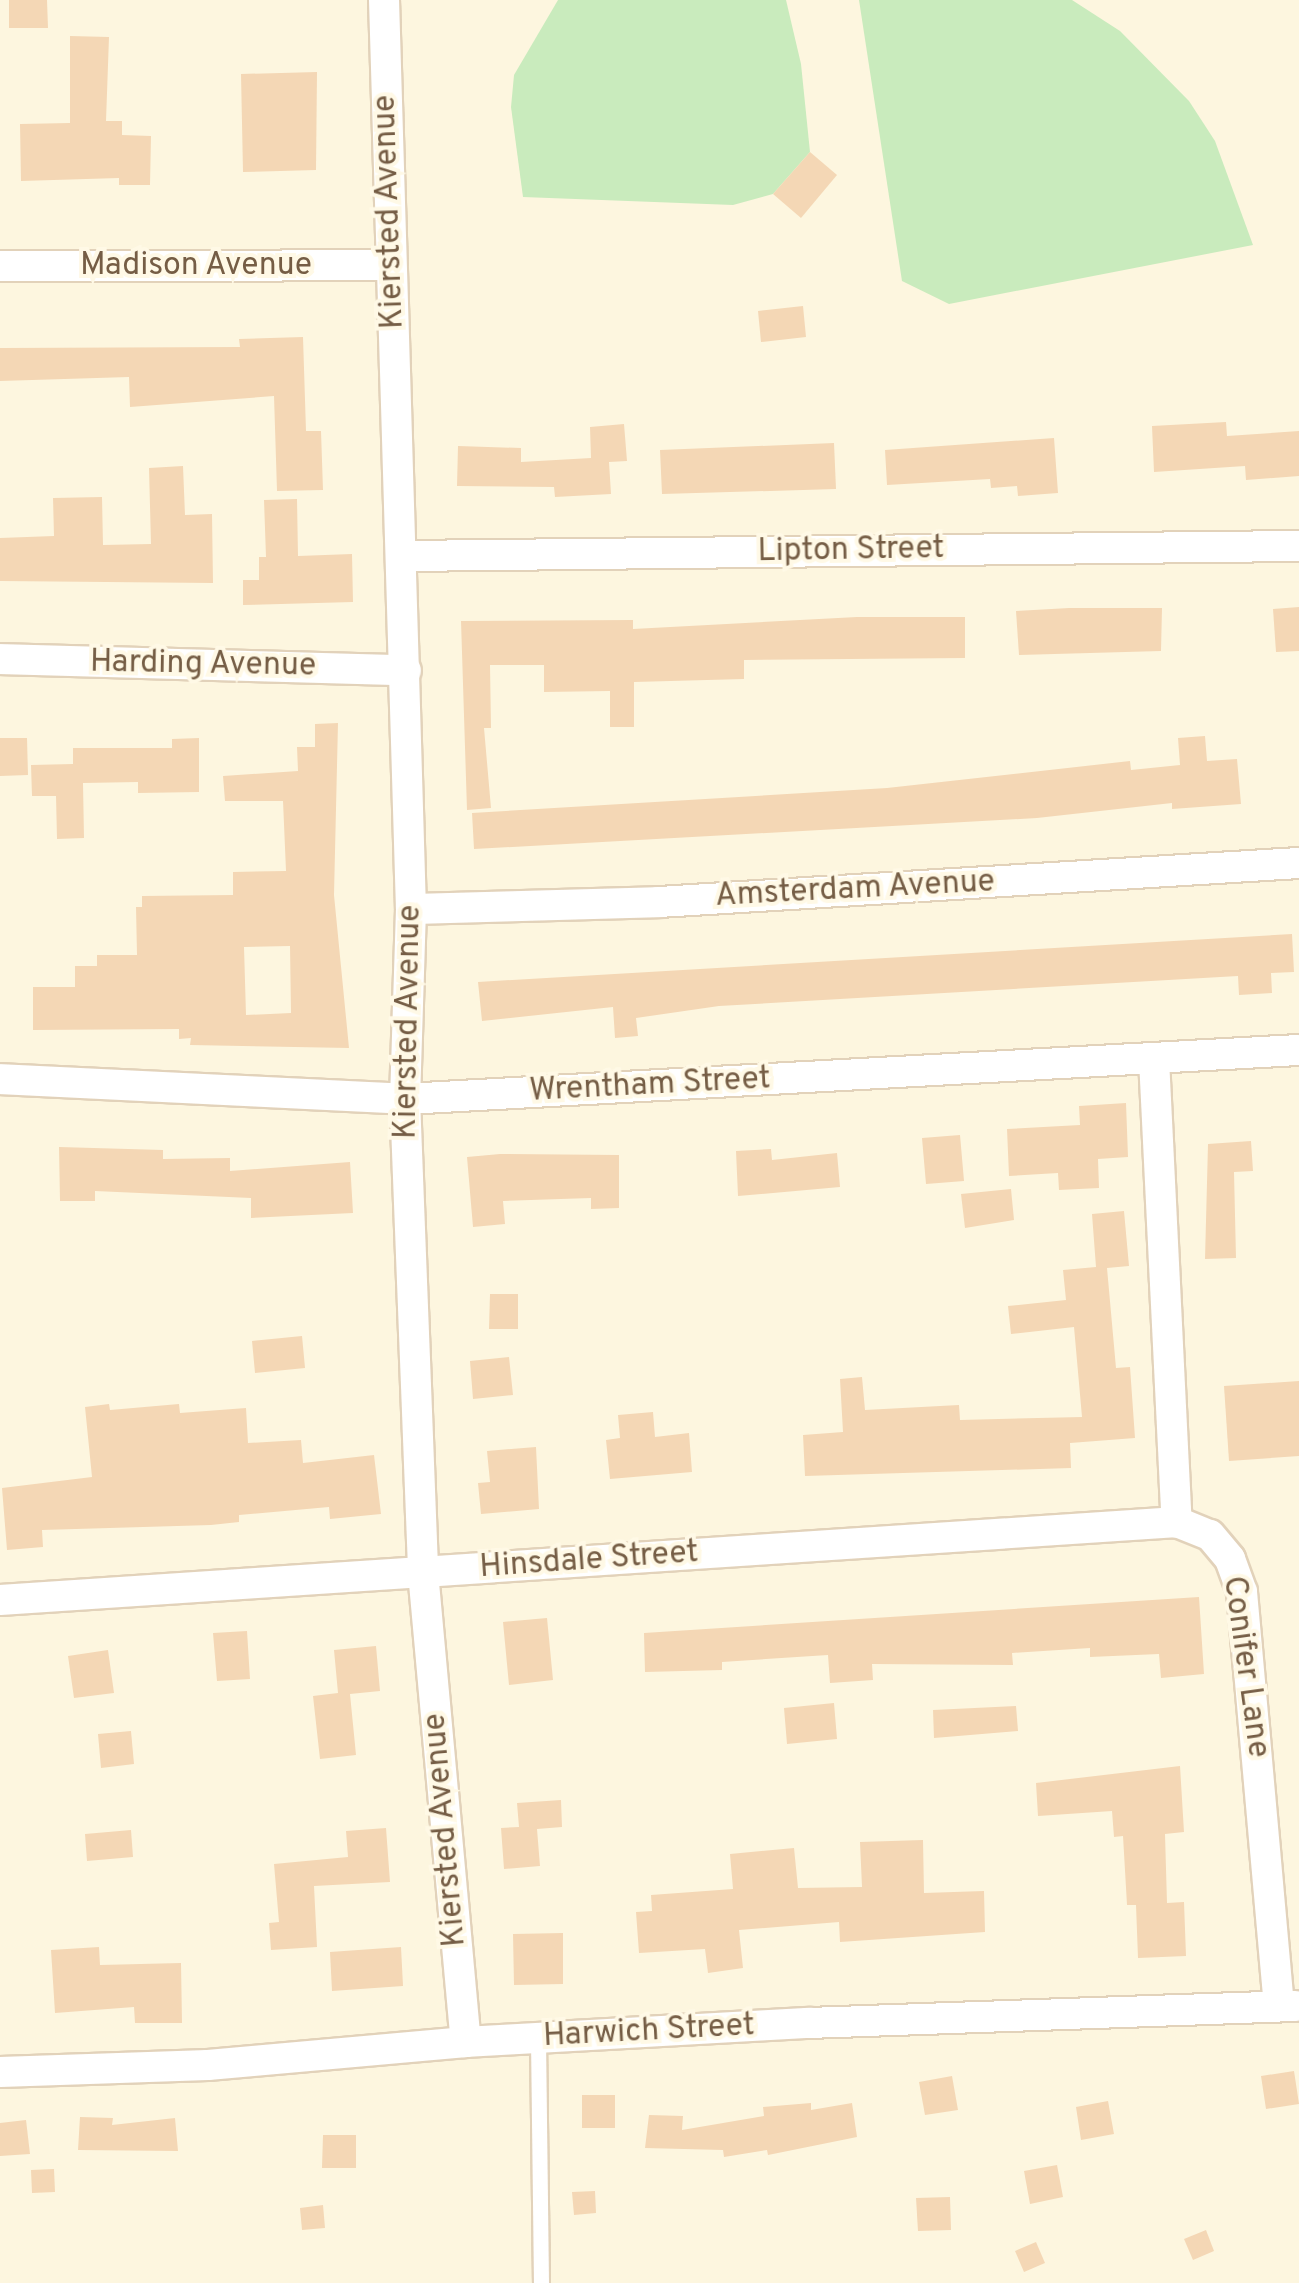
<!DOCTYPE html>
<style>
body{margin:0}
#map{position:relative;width:1299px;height:2283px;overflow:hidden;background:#fdf6df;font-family:Overpass,sans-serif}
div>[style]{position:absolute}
.green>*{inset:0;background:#c9ebbd}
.building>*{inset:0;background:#f4d7b5}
.roads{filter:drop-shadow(2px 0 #e2d2ba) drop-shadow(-2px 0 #e2d2ba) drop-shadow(0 2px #e2d2ba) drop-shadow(0 -2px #e2d2ba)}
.service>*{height:15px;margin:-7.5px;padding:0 7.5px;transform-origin:7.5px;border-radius:7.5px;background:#fff}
.minor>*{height:30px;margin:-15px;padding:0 15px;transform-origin:15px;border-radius:15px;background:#fff}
span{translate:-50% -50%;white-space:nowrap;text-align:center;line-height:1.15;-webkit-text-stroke:8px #fff9e6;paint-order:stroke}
.street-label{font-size:32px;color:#755d45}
</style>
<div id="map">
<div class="green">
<i style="clip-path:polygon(558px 0,786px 0,801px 64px,810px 152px,773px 194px,733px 205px,523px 197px,511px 107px,514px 75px)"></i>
<i style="clip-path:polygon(859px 0,1072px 0,1120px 31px,1189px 101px,1215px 141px,1253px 245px,949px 304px,902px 281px)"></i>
</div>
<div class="building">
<i style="clip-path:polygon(9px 0,47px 0,48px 28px,9px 28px)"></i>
<i style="clip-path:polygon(70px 36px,109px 37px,106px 121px,122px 121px,122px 135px,151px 136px,150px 185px,119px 185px,119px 178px,21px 181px,20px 124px,70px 123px)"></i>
<i style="clip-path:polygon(317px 72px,316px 170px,243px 172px,241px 74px)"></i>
<i style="clip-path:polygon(810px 152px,837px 175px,801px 218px,773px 194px)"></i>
<i style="clip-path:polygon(803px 306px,806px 337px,761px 342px,758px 311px)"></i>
<i style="clip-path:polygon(303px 337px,306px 431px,321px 431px,323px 490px,277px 491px,274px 396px,130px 407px,129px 377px,0 381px,0 348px,240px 347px,239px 339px)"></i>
<i style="clip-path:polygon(1226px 422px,1227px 436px,1299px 431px,1299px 476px,1246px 480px,1245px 466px,1154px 472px,1152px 426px)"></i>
<i style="clip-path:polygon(624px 424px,627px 461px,609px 462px,611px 494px,555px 497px,554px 487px,457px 486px,458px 446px,521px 448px,521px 462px,591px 458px,590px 427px)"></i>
<i style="clip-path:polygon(1054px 438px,1058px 493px,1018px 496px,1017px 486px,991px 488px,990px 479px,887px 485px,885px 450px)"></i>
<i style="clip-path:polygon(834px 443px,836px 489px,662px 494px,660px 450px)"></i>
<i style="clip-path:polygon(183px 466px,185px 515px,212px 514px,213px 583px,0 581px,0 538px,54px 536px,53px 498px,102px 497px,103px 545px,151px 544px,149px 468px)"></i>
<i style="clip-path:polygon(297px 499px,298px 556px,352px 554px,353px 602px,243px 605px,243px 580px,259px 580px,259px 557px,266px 557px,264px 500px)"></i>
<i style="clip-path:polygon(1299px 607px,1299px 651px,1276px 652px,1273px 609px)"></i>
<i style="clip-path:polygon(1069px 608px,1162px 608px,1161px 651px,1019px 655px,1016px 611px)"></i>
<i style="clip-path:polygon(857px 617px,965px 617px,965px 658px,744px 660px,744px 679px,634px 682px,634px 727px,610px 727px,610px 691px,544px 692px,544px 665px,490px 665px,491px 728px,484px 728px,491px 808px,467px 810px,461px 621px,633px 620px,633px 629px)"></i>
<i style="clip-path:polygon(evenodd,338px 723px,334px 895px,349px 1048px,190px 1045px,191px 1038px,179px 1039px,179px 1029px,33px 1030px,33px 987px,75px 987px,75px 966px,97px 966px,97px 955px,137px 955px,136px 907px,142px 907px,142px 896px,233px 895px,233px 872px,286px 871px,283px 801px,225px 801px,223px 776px,298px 771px,297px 747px,315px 747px,315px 724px,338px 723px,290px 946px,291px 1013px,246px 1015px,244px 947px,290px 946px)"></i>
<i style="clip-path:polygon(1205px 736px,1207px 761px,1237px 759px,1241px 804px,1172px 809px,1172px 803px,1037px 818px,474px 849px,472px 813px,887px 788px,1130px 761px,1131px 770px,1180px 765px,1178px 738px)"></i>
<i style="clip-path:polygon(0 738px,27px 738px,28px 775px,0 776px)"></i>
<i style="clip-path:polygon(199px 738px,199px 792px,138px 793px,138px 782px,83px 783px,84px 838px,57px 839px,56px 796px,32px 796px,31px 765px,73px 764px,73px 748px,172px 748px,172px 739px)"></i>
<i style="clip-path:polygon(1292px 934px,1294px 972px,1271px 973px,1272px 993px,1239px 995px,1238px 976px,719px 1006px,636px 1018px,638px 1036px,615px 1038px,613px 1007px,482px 1021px,478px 982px)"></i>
<i style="clip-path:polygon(1126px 1103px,1128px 1157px,1098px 1159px,1099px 1188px,1059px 1190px,1058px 1173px,1009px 1176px,1007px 1129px,1080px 1125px,1079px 1106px)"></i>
<i style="clip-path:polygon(960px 1135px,964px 1181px,926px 1184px,922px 1138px)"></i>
<i style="clip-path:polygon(1251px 1141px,1253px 1171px,1234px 1172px,1236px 1258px,1205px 1259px,1208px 1144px)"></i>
<i style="clip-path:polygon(59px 1147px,163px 1150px,163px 1159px,230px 1158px,230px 1171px,350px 1162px,353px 1213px,251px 1218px,251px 1198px,95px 1191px,95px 1201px,60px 1201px)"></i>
<i style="clip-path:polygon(771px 1149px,772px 1160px,837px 1153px,840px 1187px,738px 1196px,736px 1151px)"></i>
<i style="clip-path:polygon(500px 1154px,619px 1155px,619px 1208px,591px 1209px,591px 1198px,503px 1201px,505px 1224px,473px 1227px,467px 1157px)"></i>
<i style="clip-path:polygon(1011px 1189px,1014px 1220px,965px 1228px,961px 1194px)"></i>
<i style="clip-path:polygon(1124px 1211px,1129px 1266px,1107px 1268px,1116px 1368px,1130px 1367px,1135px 1438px,1070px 1443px,1071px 1468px,805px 1476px,803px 1435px,843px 1432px,840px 1379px,862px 1377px,865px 1410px,959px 1405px,960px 1420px,1082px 1417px,1074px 1327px,1011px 1334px,1008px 1306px,1066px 1300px,1063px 1270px,1096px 1267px,1092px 1214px)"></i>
<i style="clip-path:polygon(490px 1294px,518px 1294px,518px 1329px,489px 1329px)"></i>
<i style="clip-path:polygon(302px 1336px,305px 1368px,255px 1373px,252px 1341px)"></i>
<i style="clip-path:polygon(509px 1357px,513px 1395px,473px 1399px,470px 1361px)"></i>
<i style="clip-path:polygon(1299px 1381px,1299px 1456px,1229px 1461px,1224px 1386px)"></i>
<i style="clip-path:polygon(109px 1404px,110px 1410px,179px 1404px,180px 1413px,246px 1408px,248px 1443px,301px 1440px,303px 1463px,374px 1455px,381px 1514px,330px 1519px,329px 1507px,239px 1515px,239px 1522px,211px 1525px,42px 1530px,43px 1547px,7px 1550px,2px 1488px,92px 1477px,85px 1407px)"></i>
<i style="clip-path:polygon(653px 1412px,655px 1437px,689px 1433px,692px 1472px,610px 1479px,606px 1440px,620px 1438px,618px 1415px)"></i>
<i style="clip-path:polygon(536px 1447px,539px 1509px,481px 1514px,478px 1483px,490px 1482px,487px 1451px)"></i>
<i style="clip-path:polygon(1199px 1597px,1204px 1674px,1161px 1678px,1159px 1654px,1090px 1657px,1090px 1648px,1012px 1653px,1013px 1665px,872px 1664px,873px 1680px,830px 1683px,828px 1655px,722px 1662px,722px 1670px,645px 1672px,644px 1633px)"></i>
<i style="clip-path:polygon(547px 1618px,553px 1680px,509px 1685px,503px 1622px)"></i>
<i style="clip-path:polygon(247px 1631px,250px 1679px,217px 1681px,213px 1633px)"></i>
<i style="clip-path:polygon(376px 1646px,380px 1691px,350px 1694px,356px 1755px,320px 1759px,313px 1696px,338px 1693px,334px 1650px)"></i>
<i style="clip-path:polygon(108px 1650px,114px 1693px,74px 1698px,68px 1656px)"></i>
<i style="clip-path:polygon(834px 1703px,837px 1739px,787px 1744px,784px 1708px)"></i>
<i style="clip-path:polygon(1016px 1706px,1018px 1731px,934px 1738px,933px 1710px)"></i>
<i style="clip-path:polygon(131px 1731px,134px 1764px,101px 1768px,98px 1734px)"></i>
<i style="clip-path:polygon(1180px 1766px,1184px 1832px,1165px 1834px,1167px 1903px,1184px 1902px,1186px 1956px,1138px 1958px,1136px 1905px,1127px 1905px,1123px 1836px,1114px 1837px,1112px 1811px,1038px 1816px,1036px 1783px)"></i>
<i style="clip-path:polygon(561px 1800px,562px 1827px,537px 1829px,540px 1866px,504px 1869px,501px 1828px,519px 1827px,517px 1803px)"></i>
<i style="clip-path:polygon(386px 1828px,390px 1882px,314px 1886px,317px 1947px,271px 1950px,269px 1923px,279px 1922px,274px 1864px,348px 1857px,346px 1831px)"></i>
<i style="clip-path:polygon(131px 1830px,133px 1857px,87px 1861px,85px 1834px)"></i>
<i style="clip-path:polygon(923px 1840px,924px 1893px,984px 1891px,985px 1932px,840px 1942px,839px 1922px,739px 1930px,743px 1968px,708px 1973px,705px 1949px,639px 1953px,636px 1912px,652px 1911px,651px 1895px,733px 1889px,730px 1854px,794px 1848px,798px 1888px,862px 1887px,860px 1842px)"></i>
<i style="clip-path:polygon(563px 1933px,563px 1984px,514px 1985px,513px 1934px)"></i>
<i style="clip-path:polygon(99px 1947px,100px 1965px,181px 1963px,182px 2023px,135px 2023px,134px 2007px,55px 2013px,51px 1950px)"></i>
<i style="clip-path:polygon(401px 1947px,403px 1986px,332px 1991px,330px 1952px)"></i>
<i style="clip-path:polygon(1294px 2071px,1299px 2104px,1266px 2109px,1261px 2076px)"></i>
<i style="clip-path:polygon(952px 2076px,958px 2110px,925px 2115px,919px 2082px)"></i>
<i style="clip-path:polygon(582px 2095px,615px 2095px,615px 2128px,582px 2128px)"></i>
<i style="clip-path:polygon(1108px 2101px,1114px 2134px,1081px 2140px,1076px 2107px)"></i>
<i style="clip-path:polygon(811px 2103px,811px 2110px,852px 2103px,857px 2137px,768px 2155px,767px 2150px,724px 2157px,723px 2150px,645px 2148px,649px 2115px,683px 2116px,682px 2130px,764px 2116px,763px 2107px)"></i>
<i style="clip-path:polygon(80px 2117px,113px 2118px,112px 2125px,175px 2118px,178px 2151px,78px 2150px)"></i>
<i style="clip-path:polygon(26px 2120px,30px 2154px,0 2156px,0 2123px)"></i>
<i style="clip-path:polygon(323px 2135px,356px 2135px,356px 2168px,322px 2168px)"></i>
<i style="clip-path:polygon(1057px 2165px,1063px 2197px,1030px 2204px,1024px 2171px)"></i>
<i style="clip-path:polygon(54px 2169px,55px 2192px,32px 2193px,31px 2170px)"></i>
<i style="clip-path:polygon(595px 2191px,596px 2213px,574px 2215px,572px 2192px)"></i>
<i style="clip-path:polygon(950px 2197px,951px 2230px,918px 2231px,916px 2198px)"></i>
<i style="clip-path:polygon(323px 2205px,325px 2228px,302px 2230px,300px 2208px)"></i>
<i style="clip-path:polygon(1206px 2230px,1214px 2251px,1193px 2260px,1184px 2239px)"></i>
<i style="clip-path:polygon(1036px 2242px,1045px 2263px,1024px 2272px,1015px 2251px)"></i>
</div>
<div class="roads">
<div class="service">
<i style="left:538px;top:2038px;width:245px;rotate:89.3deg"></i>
</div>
<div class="minor">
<i style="left:384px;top:0;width:909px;rotate:88.3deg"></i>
<i style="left:411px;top:909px;width:190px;rotate:91.8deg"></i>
<i style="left:405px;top:1099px;width:473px;rotate:87.8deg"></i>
<i style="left:423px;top:1572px;width:472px;rotate:84.8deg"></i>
<i style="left:0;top:266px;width:391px;rotate:-0.1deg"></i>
<i style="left:403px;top:556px;width:896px;rotate:-0.64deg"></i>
<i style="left:0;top:659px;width:406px;rotate:1.6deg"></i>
<i style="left:411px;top:909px;width:248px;rotate:-1.6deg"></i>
<i style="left:659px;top:902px;width:641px;rotate:-3.49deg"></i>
<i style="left:1154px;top:1059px;width:464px;rotate:87.2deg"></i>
<i style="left:0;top:1079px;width:405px;rotate:2.8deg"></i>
<i style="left:405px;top:1099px;width:895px;rotate:-3.14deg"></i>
<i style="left:0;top:1600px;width:1180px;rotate:-3.79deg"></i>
<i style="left:1177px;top:1522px;width:35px;rotate:22deg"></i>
<i style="left:1210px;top:1535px;width:31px;rotate:50deg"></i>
<i style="left:1230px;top:1559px;width:35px;rotate:70deg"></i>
<i style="left:1242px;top:1592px;width:414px;rotate:84.9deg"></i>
<i style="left:0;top:2072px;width:208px;rotate:-1.9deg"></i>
<i style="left:208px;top:2065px;width:259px;rotate:-5.1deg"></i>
<i style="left:466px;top:2042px;width:343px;rotate:-3.2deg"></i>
<i style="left:808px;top:2023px;width:488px;rotate:-2deg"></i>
</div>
</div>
<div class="street-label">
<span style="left:390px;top:212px;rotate:-92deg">Kiersted Avenue</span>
<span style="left:196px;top:266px">Madison Avenue</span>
<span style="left:851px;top:551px;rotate:-1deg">Lipton Street</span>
<span style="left:203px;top:665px;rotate:1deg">Harding Avenue</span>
<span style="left:855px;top:890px;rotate:-3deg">Amsterdam Avenue</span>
<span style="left:409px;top:1022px;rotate:-89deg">Kiersted Avenue</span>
<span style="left:650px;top:1086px;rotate:-3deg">Wrentham Street</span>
<span style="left:589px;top:1561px;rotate:-4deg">Hinsdale Street</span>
<span style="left:1245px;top:1667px;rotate:82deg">Conifer Lane</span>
<span style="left:446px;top:1830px;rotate:-95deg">Kiersted Avenue</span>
<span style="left:649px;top:2032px;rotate:-3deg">Harwich Street</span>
</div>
</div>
